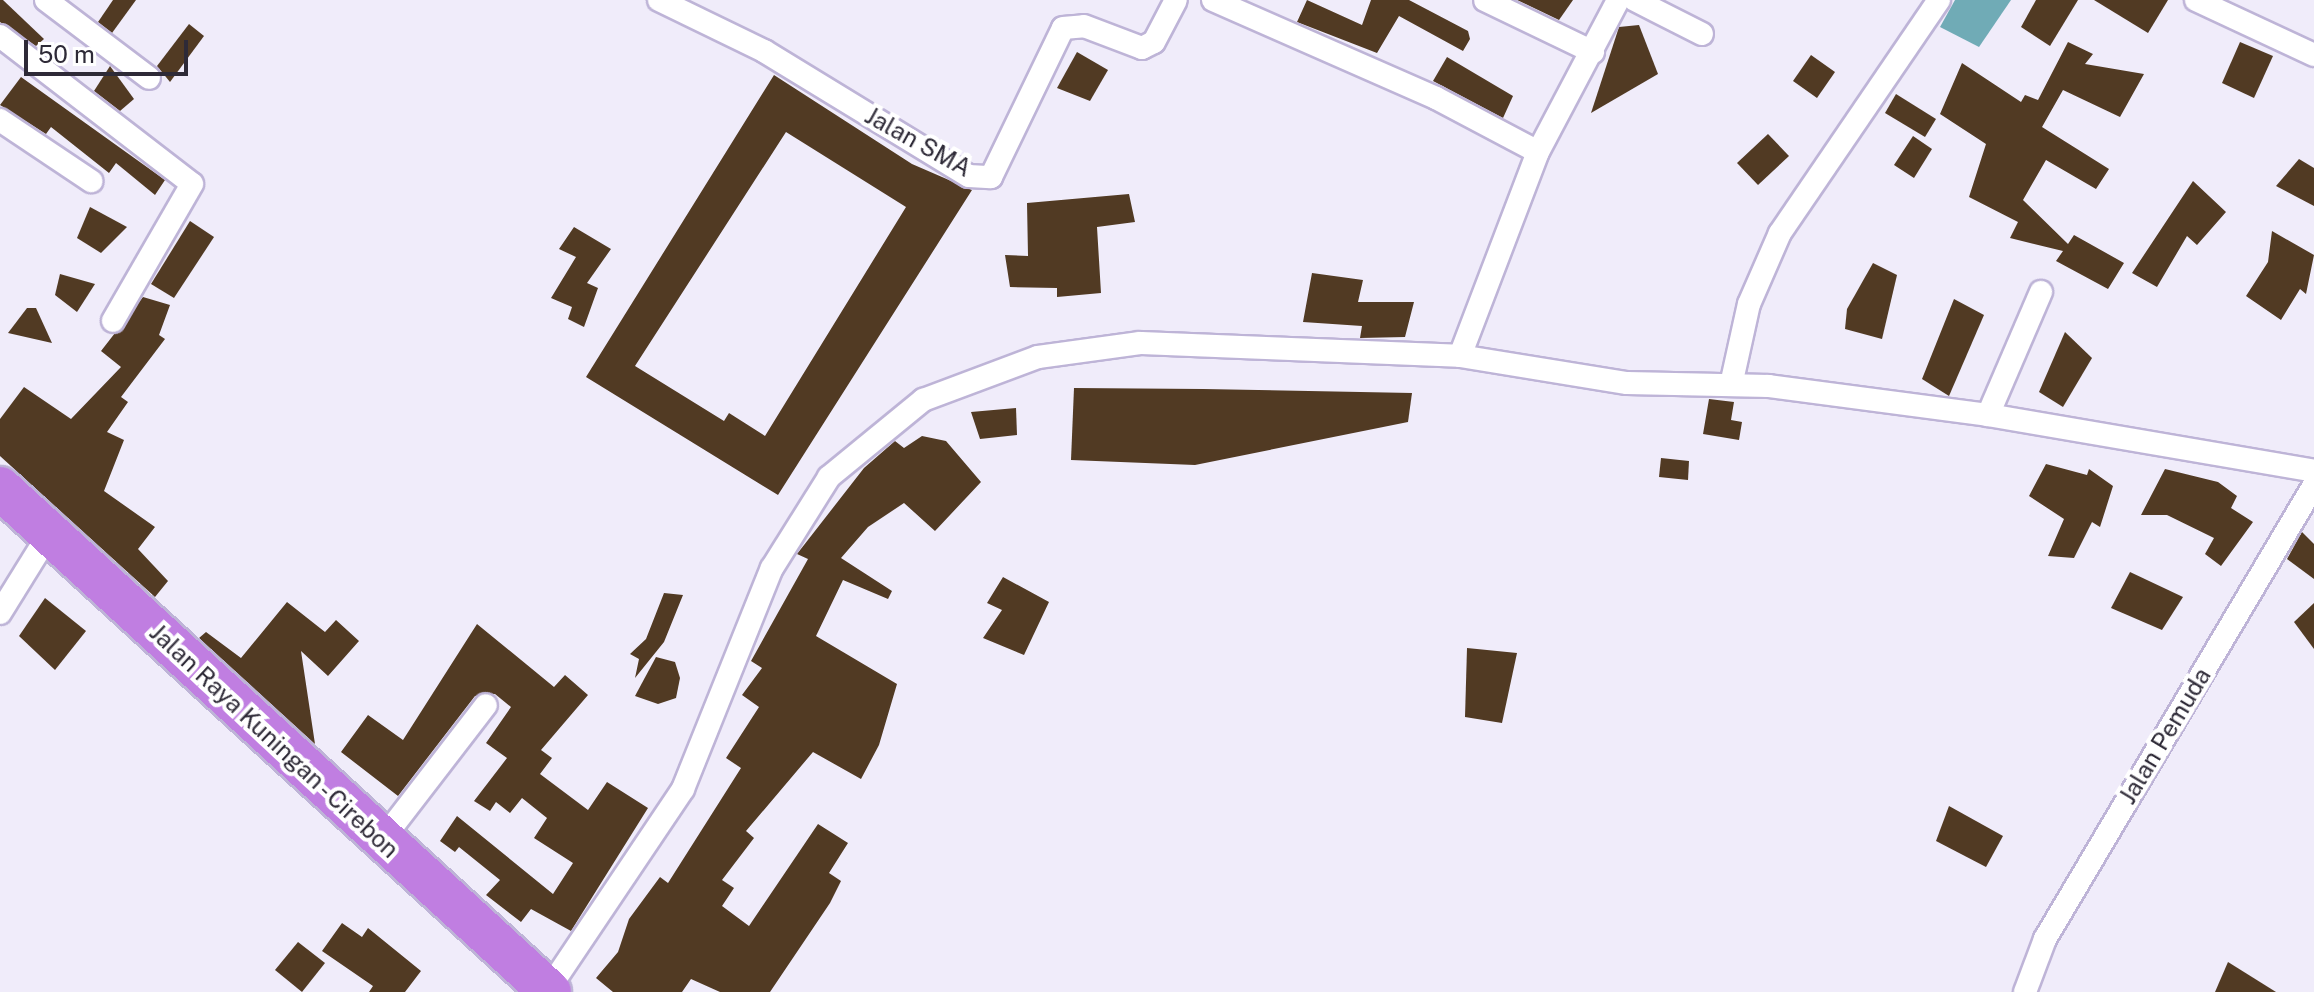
<!DOCTYPE html>
<style>
body{margin:0}
#map{position:relative;width:2314px;height:992px;overflow:hidden;background:#f0ecfa;font-family:"Public Sans",sans-serif}
div>[style]{position:absolute}
.water>*{inset:0;background:#70abb6}
.building>*{inset:0;background:#513a23}
.roads{filter:drop-shadow(2px 0 #beb4d7) drop-shadow(-2px 0 #beb4d7) drop-shadow(0 2px #beb4d7) drop-shadow(0 -2px #beb4d7)}
.street>*{height:22px;margin:-11px;padding:0 11px;transform-origin:11px;border-radius:11px;background:#fff}
.highway>*{height:42px;margin:-21px;padding:0 21px;transform-origin:21px;border-radius:21px;background:#c07ee1}
span{translate:-50% -50%;white-space:nowrap;text-align:center;line-height:1.15;-webkit-text-stroke:8px #fff;paint-order:stroke}
.street-label{font-size:24px;color:#2e2a37}
.scale{position:absolute;left:24px;top:40px;width:164px;height:36px;box-sizing:border-box;border:4px solid #2e2a37;border-top:0;padding-left:10px;font-size:24px;line-height:28px;white-space:nowrap;color:#2e2a37;-webkit-text-stroke:6px #fff;paint-order:stroke}
</style>
<div id="map">
<div class="water">
<i style="clip-path:polygon(1955px 0,2011px 0,1979px 47px,1940px 27px)"></i>
</div>
<div class="building">
<i style="clip-path:polygon(0 0,3px 0,44px 39px,36px 46px,0 22px)"></i>
<i style="clip-path:polygon(113px 0,136px 0,112px 33px,98px 22px)"></i>
<i style="clip-path:polygon(1307px 0,1362px 25px,1371px 0,1409px 0,1468px 31px,1470px 39px,1463px 51px,1399px 16px,1377px 53px,1297px 22px)"></i>
<i style="clip-path:polygon(1517px 0,1573px 0,1559px 20px)"></i>
<i style="clip-path:polygon(2036px 0,2078px 0,2050px 46px,2021px 27px)"></i>
<i style="clip-path:polygon(2094px 0,2168px 0,2148px 33px)"></i>
<i style="clip-path:polygon(189px 24px,204px 36px,170px 82px,157px 66px)"></i>
<i style="clip-path:polygon(1639px 25px,1658px 74px,1591px 113px,1619px 27px)"></i>
<i style="clip-path:polygon(2068px 42px,2093px 54px,2085px 64px,2144px 74px,2120px 117px,2063px 90px,2042px 127px,2109px 169px,2096px 189px,2046px 160px,2023px 200px,2068px 244px,2074px 235px,2124px 263px,2108px 289px,2056px 261px,2063px 251px,2010px 238px,2018px 222px,1969px 197px,1986px 144px,1940px 114px,1962px 63px,2021px 102px,2025px 95px,2038px 100px)"></i>
<i style="clip-path:polygon(2240px 42px,2273px 56px,2254px 98px,2222px 83px)"></i>
<i style="clip-path:polygon(1077px 52px,1108px 70px,1090px 101px,1057px 88px)"></i>
<i style="clip-path:polygon(1811px 55px,1835px 72px,1817px 98px,1793px 81px)"></i>
<i style="clip-path:polygon(1447px 57px,1513px 96px,1503px 118px,1433px 81px)"></i>
<i style="clip-path:polygon(110px 66px,134px 99px,120px 111px,94px 91px)"></i>
<i style="clip-path:polygon(evenodd,774px 75px,912px 164px,972px 190px,778px 495px,586px 377px,774px 75px,786px 132px,906px 207px,765px 436px,729px 413px,724px 421px,635px 366px,786px 132px)"></i>
<i style="clip-path:polygon(21px 77px,165px 180px,155px 195px,116px 163px,109px 173px,51px 127px,46px 134px,0 105px)"></i>
<i style="clip-path:polygon(1896px 94px,1936px 119px,1925px 137px,1885px 113px)"></i>
<i style="clip-path:polygon(1768px 134px,1789px 156px,1758px 185px,1737px 163px)"></i>
<i style="clip-path:polygon(1913px 136px,1932px 149px,1914px 178px,1894px 165px)"></i>
<i style="clip-path:polygon(2299px 159px,2314px 168px,2314px 206px,2276px 186px)"></i>
<i style="clip-path:polygon(2193px 181px,2226px 212px,2197px 245px,2187px 236px,2157px 287px,2132px 273px)"></i>
<i style="clip-path:polygon(1129px 194px,1135px 222px,1097px 227px,1101px 293px,1057px 297px,1057px 288px,1010px 287px,1005px 255px,1028px 256px,1027px 203px)"></i>
<i style="clip-path:polygon(90px 207px,127px 227px,101px 253px,77px 238px)"></i>
<i style="clip-path:polygon(190px 221px,214px 237px,174px 298px,151px 284px)"></i>
<i style="clip-path:polygon(574px 227px,611px 249px,587px 283px,598px 288px,584px 327px,568px 319px,572px 307px,551px 298px,576px 257px,559px 249px)"></i>
<i style="clip-path:polygon(2272px 231px,2314px 255px,2306px 294px,2300px 289px,2281px 320px,2246px 296px,2268px 262px)"></i>
<i style="clip-path:polygon(1873px 263px,1897px 275px,1882px 339px,1845px 329px,1847px 309px)"></i>
<i style="clip-path:polygon(1312px 273px,1363px 280px,1358px 302px,1414px 302px,1405px 337px,1360px 338px,1362px 326px,1303px 322px)"></i>
<i style="clip-path:polygon(60px 274px,95px 284px,77px 312px,55px 295px)"></i>
<i style="clip-path:polygon(143px 297px,170px 305px,159px 335px,165px 339px,121px 397px,128px 402px,107px 432px,124px 440px,104px 491px,155px 527px,138px 549px,168px 581px,155px 597px,0 456px,0 419px,24px 387px,71px 419px,121px 367px,101px 351px)"></i>
<i style="clip-path:polygon(1954px 299px,1984px 315px,1949px 396px,1922px 379px)"></i>
<i style="clip-path:polygon(27px 308px,36px 308px,52px 343px,8px 333px)"></i>
<i style="clip-path:polygon(2065px 332px,2092px 358px,2063px 407px,2039px 392px)"></i>
<i style="clip-path:polygon(1074px 388px,1203px 389px,1412px 393px,1408px 422px,1195px 465px,1071px 460px)"></i>
<i style="clip-path:polygon(1709px 399px,1734px 402px,1731px 420px,1742px 422px,1739px 440px,1703px 434px)"></i>
<i style="clip-path:polygon(1016px 408px,1017px 435px,980px 439px,971px 412px)"></i>
<i style="clip-path:polygon(922px 436px,946px 441px,981px 482px,935px 531px,904px 503px,868px 527px,841px 558px,892px 591px,888px 599px,843px 580px,816px 636px,897px 684px,879px 745px,861px 779px,813px 752px,746px 831px,754px 838px,722px 880px,734px 888px,722px 906px,749px 926px,818px 824px,848px 843px,829px 873px,841px 881px,830px 903px,770px 992px,720px 992px,691px 979px,682px 992px,613px 992px,596px 978px,618px 952px,629px 919px,660px 877px,668px 883px,741px 768px,726px 758px,759px 707px,742px 695px,762px 668px,751px 661px,808px 559px,797px 554px,864px 468px,895px 441px,904px 448px)"></i>
<i style="clip-path:polygon(1661px 458px,1689px 461px,1688px 480px,1659px 477px)"></i>
<i style="clip-path:polygon(2046px 464px,2087px 475px,2089px 469px,2113px 486px,2100px 527px,2092px 522px,2074px 558px,2048px 556px,2064px 519px,2029px 496px)"></i>
<i style="clip-path:polygon(2165px 469px,2218px 482px,2237px 496px,2231px 508px,2253px 522px,2221px 566px,2205px 554px,2214px 538px,2167px 515px,2141px 515px)"></i>
<i style="clip-path:polygon(2302px 532px,2314px 544px,2314px 579px,2287px 559px)"></i>
<i style="clip-path:polygon(2130px 572px,2183px 597px,2162px 630px,2111px 608px)"></i>
<i style="clip-path:polygon(1003px 577px,1049px 602px,1024px 655px,983px 638px,1002px 610px,987px 603px)"></i>
<i style="clip-path:polygon(664px 593px,683px 595px,664px 642px,635px 678px,639px 659px,630px 654px,646px 639px)"></i>
<i style="clip-path:polygon(45px 598px,86px 631px,55px 670px,19px 636px)"></i>
<i style="clip-path:polygon(287px 602px,325px 632px,336px 620px,359px 641px,328px 676px,301px 651px,315px 744px,199px 638px,206px 632px,241px 658px)"></i>
<i style="clip-path:polygon(2314px 603px,2314px 649px,2294px 622px)"></i>
<i style="clip-path:polygon(477px 624px,554px 687px,565px 675px,588px 695px,541px 750px,552px 758px,540px 774px,588px 810px,607px 782px,648px 808px,571px 931px,531px 909px,521px 922px,486px 895px,500px 880px,459px 847px,455px 852px,440px 841px,457px 816px,553px 894px,573px 863px,534px 838px,547px 818px,522px 798px,510px 813px,496px 802px,490px 811px,474px 801px,507px 758px,486px 743px,511px 707px,495px 694px,475px 696px,398px 796px,341px 752px,368px 715px,403px 740px)"></i>
<i style="clip-path:polygon(1467px 648px,1517px 653px,1502px 723px,1465px 717px)"></i>
<i style="clip-path:polygon(656px 657px,675px 662px,680px 678px,676px 698px,658px 704px,635px 696px)"></i>
<i style="clip-path:polygon(1949px 806px,2003px 836px,1986px 867px,1936px 841px)"></i>
<i style="clip-path:polygon(342px 923px,362px 937px,368px 928px,421px 971px,405px 992px,369px 992px,373px 986px,322px 951px)"></i>
<i style="clip-path:polygon(298px 942px,325px 963px,302px 992px,275px 970px)"></i>
<i style="clip-path:polygon(2228px 962px,2276px 992px,2215px 992px)"></i>
</div>
<div class="roads">
<div class="street">
<i style="left:46px;top:0;width:129px;rotate:37.1deg"></i>
<i style="left:659px;top:0;width:117px;rotate:25.9deg"></i>
<i style="left:764px;top:51px;width:240px;rotate:31.4deg"></i>
<i style="left:969px;top:176px;width:22px;rotate:3deg"></i>
<i style="left:991px;top:177px;width:165px;rotate:-64.2deg"></i>
<i style="left:1063px;top:28px;width:21px;rotate:-5deg"></i>
<i style="left:1084px;top:26px;width:62px;rotate:20.8deg"></i>
<i style="left:1142px;top:48px;width:13px;rotate:-27deg"></i>
<i style="left:1154px;top:42px;width:47px;rotate:-62.4deg"></i>
<i style="left:1213px;top:0;width:244px;rotate:23.7deg"></i>
<i style="left:1436px;top:98px;width:115px;rotate:27.9deg"></i>
<i style="left:1485px;top:0;width:120px;rotate:25.7deg"></i>
<i style="left:1635px;top:0;width:75px;rotate:26.9deg"></i>
<i style="left:2196px;top:0;width:130px;rotate:25deg"></i>
<i style="left:0;top:36px;width:242px;rotate:37.6deg"></i>
<i style="left:192px;top:184px;width:158px;rotate:120deg"></i>
<i style="left:0;top:120px;width:110px;rotate:33.8deg"></i>
<i style="left:1460px;top:356px;width:218px;rotate:-69.1deg"></i>
<i style="left:1538px;top:152px;width:172px;rotate:-62.2deg"></i>
<i style="left:1731px;top:385px;width:83px;rotate:-77.5deg"></i>
<i style="left:1749px;top:304px;width:77px;rotate:-66.4deg"></i>
<i style="left:1780px;top:233px;width:282px;rotate:-55.7deg"></i>
<i style="left:1988px;top:415px;width:134px;rotate:-66.7deg"></i>
<i style="left:0;top:613px;width:93px;rotate:-58.2deg"></i>
<i style="left:382px;top:840px;width:170px;rotate:-52.4deg"></i>
<i style="left:548px;top:990px;width:242px;rotate:-56.1deg"></i>
<i style="left:683px;top:789px;width:238px;rotate:-68.1deg"></i>
<i style="left:772px;top:568px;width:107px;rotate:-57.9deg"></i>
<i style="left:829px;top:477px;width:122px;rotate:-39.3deg"></i>
<i style="left:923px;top:400px;width:123px;rotate:-20.5deg"></i>
<i style="left:1038px;top:357px;width:103px;rotate:-7.8deg"></i>
<i style="left:1140px;top:343px;width:320px;rotate:2.3deg"></i>
<i style="left:1460px;top:356px;width:169px;rotate:9.2deg"></i>
<i style="left:1627px;top:383px;width:142px;rotate:1.2deg"></i>
<i style="left:1769px;top:386px;width:221px;rotate:7.5deg"></i>
<i style="left:1988px;top:415px;width:331px;rotate:9.7deg"></i>
<i style="left:2025px;top:992px;width:57px;rotate:-69.3deg"></i>
<i style="left:2045px;top:939px;width:528px;rotate:-59.35deg"></i>
</div>
<div class="highway">
<i style="left:0;top:488px;width:746px;rotate:42.5deg"></i>
</div>
</div>
<div class="street-label">
<span style="left:918px;top:142px;rotate:29deg">Jalan SMA</span>
<span style="left:2165px;top:736px;rotate:-59deg">Jalan Pemuda</span>
<span style="left:274px;top:741px;rotate:43deg">Jalan Raya Kuningan - Cirebon</span>
</div>
<div class="scale">50 m</div>
</div>
